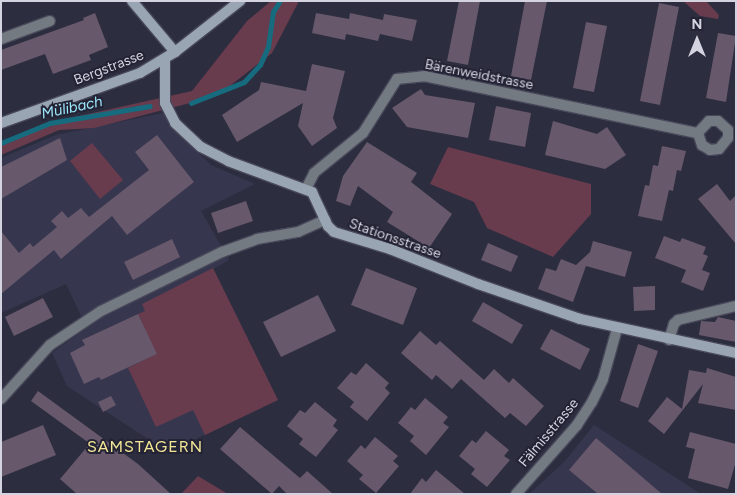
<!DOCTYPE html>
<meta charset="utf-8">
<style>
body{margin:0}
#map{position:relative;width:737px;height:495px;overflow:hidden;background:#2d2d40;font-family:Figtree,sans-serif}
div>[style]{position:absolute}
.built>*{inset:0;background:#37364f}
.green>*{inset:0;background:#683b4d}
.stream>*{height:4.5px;margin:-2.25px;padding:0 2.25px;transform-origin:2.25px;border-radius:2.25px;background:#166c7e}
.building>*{inset:0;background:#67586b}
.roads{filter:drop-shadow(1px 0 #48485a) drop-shadow(-1px 0 #48485a) drop-shadow(0 1px #48485a) drop-shadow(0 -1px #48485a)}
.street>*{height:10px;margin:-5px;padding:0 5px;transform-origin:5px;border-radius:5px;background:#737a82}
.secondary>*{height:10px;margin:-5px;padding:0 5px;transform-origin:5px;border-radius:5px;background:#99a5b2}
span{translate:-50% -50%;white-space:nowrap;text-align:center;line-height:1.15;-webkit-text-stroke:4px #232335;paint-order:stroke}
.street-label{font-size:14px;color:#d4d4e1}
.water-label{font-size:15px;color:#9be6f9;font-style:italic}
.quarter-label{font-size:16px;color:#f3e697;letter-spacing:1px}
.frame{position:absolute;inset:0;border:2px solid #d4d4e1;pointer-events:none}
.north{position:absolute;left:672px;top:15px;width:50px;height:50px;-webkit-text-stroke:4px #232335;paint-order:stroke;rotate:0deg;font-size:14px;font-weight:700;line-height:20px;text-align:center;color:#d4d4e1}
.north::after{content:'';display:block;margin:auto;width:18px;height:22px;background:#d4d4e1;clip-path:polygon(50% 0,100% 100%,50% 72%,0 100%)}
</style>
<div id="map">
<div class="built">
<i style="clip-path:polygon(163px 113px,169px 124px,211px 165px,255px 184px,201px 211px,229px 260px,213px 269px,278px 400px,168px 452px,67px 386px,52px 353px,87px 328px,66px 284px,1px 313px,1px 158px,56px 135px)"></i>
<i style="clip-path:polygon(594px 425px,701px 494px,529px 494px,565px 461px)"></i>
</div>
<div class="green">
<i style="clip-path:polygon(271px 1px,299px 1px,272px 53px,217px 96px,94px 128px,59px 130px,1px 155px,1px 142px,48px 123px,192px 91px,247px 21px)"></i>
<i style="clip-path:polygon(683px 1px,706px 1px,719px 15px,718px 19px,700px 16px)"></i>
<i style="clip-path:polygon(92px 143px,123px 180px,100px 199px,70px 161px)"></i>
<i style="clip-path:polygon(448px 147px,591px 184px,591px 214px,553px 257px,487px 228px,474px 202px,430px 184px)"></i>
<i style="clip-path:polygon(213px 268px,278px 400px,205px 435px,193px 410px,156px 427px,128px 368px,156px 354px,138px 314px,145px 311px,142px 304px)"></i>
<i style="clip-path:polygon(198px 476px,228px 494px,181px 494px)"></i>
</div>
<div class="stream">
<i style="left:191px;top:103px;width:57px;rotate:-21.6deg"></i>
<i style="left:244px;top:82px;width:23px;rotate:-47deg"></i>
<i style="left:260px;top:65px;width:20px;rotate:-66deg"></i>
<i style="left:268px;top:47px;width:35px;rotate:-82deg"></i>
<i style="left:273px;top:12px;width:13px;rotate:-58deg"></i>
<i style="left:1px;top:143px;width:53px;rotate:-22.2deg"></i>
<i style="left:50px;top:123px;width:101px;rotate:-9.6deg"></i>
</div>
<div class="building">
<i style="clip-path:polygon(459px 1px,480px 1px,468px 65px,447px 61px)"></i>
<i style="clip-path:polygon(525px 1px,547px 1px,531px 80px,511px 76px)"></i>
<i style="clip-path:polygon(659px 3px,679px 7px,660px 105px,640px 101px)"></i>
<i style="clip-path:polygon(95px 13px,108px 47px,89px 55px,91px 60px,53px 74px,45px 54px,1px 70px,1px 50px,84px 20px,83px 18px)"></i>
<i style="clip-path:polygon(316px 13px,349px 19px,350px 13px,383px 20px,384px 14px,417px 20px,412px 41px,380px 34px,378px 41px,346px 34px,345px 40px,312px 33px)"></i>
<i style="clip-path:polygon(586px 22px,607px 26px,594px 92px,573px 88px)"></i>
<i style="clip-path:polygon(718px 33px,736px 36px,726px 102px,706px 98px)"></i>
<i style="clip-path:polygon(312px 64px,345px 71px,333px 118px,337px 128px,312px 146px,298px 126px,303px 103px,237px 142px,222px 115px,259px 90px,261px 82px,306px 91px)"></i>
<i style="clip-path:polygon(421px 89px,425px 95px,475px 103px,468px 138px,407px 127px,392px 108px)"></i>
<i style="clip-path:polygon(496px 106px,531px 113px,525px 147px,489px 140px)"></i>
<i style="clip-path:polygon(553px 121px,597px 134px,607px 127px,626px 155px,605px 169px,545px 155px)"></i>
<i style="clip-path:polygon(157px 135px,194px 182px,127px 235px,112px 216px,61px 259px,54px 250px,1px 294px,1px 231px,19px 253px,30px 243px,33px 247px,57px 227px,51px 221px,62px 211px,68px 218px,81px 208px,89px 217px,149px 170px,135px 152px)"></i>
<i style="clip-path:polygon(60px 138px,67px 160px,1px 199px,1px 167px)"></i>
<i style="clip-path:polygon(367px 142px,417px 173px,411px 182px,452px 214px,429px 248px,387px 222px,393px 212px,358px 186px,350px 206px,336px 201px,343px 176px)"></i>
<i style="clip-path:polygon(662px 146px,686px 151px,681px 171px,677px 170px,673px 191px,669px 190px,662px 221px,638px 216px,645px 185px,649px 186px,653px 165px,658px 166px)"></i>
<i style="clip-path:polygon(717px 184px,730px 201px,736px 195px,736px 244px,698px 199px)"></i>
<i style="clip-path:polygon(246px 201px,253px 221px,218px 233px,211px 213px)"></i>
<i style="clip-path:polygon(664px 236px,680px 242px,682px 238px,706px 247px,703px 254px,708px 256px,702px 270px,710px 273px,703px 291px,681px 282px,686px 270px,655px 258px)"></i>
<i style="clip-path:polygon(172px 239px,180px 257px,133px 280px,124px 262px)"></i>
<i style="clip-path:polygon(593px 241px,632px 252px,625px 277px,586px 266px,573px 302px,538px 289px,546px 268px,556px 271px,561px 259px,576px 265px,590px 252px)"></i>
<i style="clip-path:polygon(488px 243px,518px 256px,511px 272px,481px 260px)"></i>
<i style="clip-path:polygon(366px 268px,417px 288px,403px 325px,351px 305px)"></i>
<i style="clip-path:polygon(655px 286px,655px 310px,634px 311px,633px 287px)"></i>
<i style="clip-path:polygon(318px 295px,336px 331px,281px 357px,263px 322px)"></i>
<i style="clip-path:polygon(43px 298px,53px 317px,14px 336px,5px 317px)"></i>
<i style="clip-path:polygon(483px 302px,523px 325px,512px 344px,472px 321px)"></i>
<i style="clip-path:polygon(138px 314px,157px 354px,101px 380px,99px 377px,84px 384px,70px 353px,85px 345px,82px 340px)"></i>
<i style="clip-path:polygon(718px 317px,736px 321px,736px 342px,699px 335px,701px 321px,715px 322px)"></i>
<i style="clip-path:polygon(551px 329px,590px 349px,580px 370px,540px 349px)"></i>
<i style="clip-path:polygon(420px 331px,436px 345px,440px 341px,484px 380px,494px 369px,509px 383px,513px 378px,544px 406px,526px 426px,510px 413px,505px 418px,461px 379px,452px 389px,436px 375px,432px 380px,401px 353px)"></i>
<i style="clip-path:polygon(638px 344px,658px 351px,638px 408px,620px 401px)"></i>
<i style="clip-path:polygon(366px 363px,389px 383px,385px 388px,390px 393px,367px 421px,350px 407px,354px 402px,337px 388px,351px 372px,356px 375px)"></i>
<i style="clip-path:polygon(707px 368px,736px 377px,736px 410px,698px 403px,703px 384px,664px 434px,648px 421px,667px 397px,682px 409px,689px 370px,706px 373px)"></i>
<i style="clip-path:polygon(38px 391px,138px 464px,171px 494px,77px 494px,60px 479px,92px 441px,89px 443px,31px 401px)"></i>
<i style="clip-path:polygon(111px 396px,116px 405px,103px 412px,98px 402px)"></i>
<i style="clip-path:polygon(425px 398px,448px 417px,443px 423px,449px 427px,426px 455px,410px 441px,414px 436px,398px 423px,411px 407px,415px 410px)"></i>
<i style="clip-path:polygon(315px 402px,337px 420px,333px 426px,338px 430px,316px 457px,299px 444px,303px 439px,287px 426px,300px 410px,305px 413px)"></i>
<i style="clip-path:polygon(43px 425px,56px 455px,1px 477px,1px 442px)"></i>
<i style="clip-path:polygon(240px 427px,300px 478px,307px 471px,333px 494px,287px 494px,279px 486px,272px 494px,220px 449px)"></i>
<i style="clip-path:polygon(486px 431px,509px 450px,504px 456px,510px 460px,487px 487px,471px 474px,475px 469px,459px 456px,472px 440px,476px 443px)"></i>
<i style="clip-path:polygon(690px 432px,736px 444px,736px 461px,728px 489px,688px 478px,695px 449px,686px 447px)"></i>
<i style="clip-path:polygon(375px 437px,398px 456px,393px 461px,399px 466px,376px 493px,359px 479px,363px 475px,347px 461px,361px 445px,365px 449px)"></i>
<i style="clip-path:polygon(596px 438px,620px 458px,662px 494px,598px 494px,569px 470px)"></i>
<i style="clip-path:polygon(436px 470px,465px 494px,410px 494px,422px 478px,426px 482px)"></i>
</div>
<div class="roads">
<div class="street">
<i style="left:1px;top:39px;width:52px;rotate:-20.2deg"></i>
<i style="left:306px;top:189px;width:18px;rotate:-63deg"></i>
<i style="left:314px;top:173px;width:63px;rotate:-39.2deg"></i>
<i style="left:363px;top:133px;width:64px;rotate:-57.8deg"></i>
<i style="left:397px;top:79px;width:27px;rotate:-6deg"></i>
<i style="left:424px;top:76px;width:280px;rotate:11.8deg"></i>
<i style="left:698px;top:133px;width:13px;rotate:72deg"></i>
<i style="left:702px;top:145px;width:9px;rotate:32deg"></i>
<i style="left:710px;top:150px;width:9px;rotate:-6deg"></i>
<i style="left:719px;top:149px;width:14px;rotate:-51deg"></i>
<i style="left:728px;top:138px;width:8px;rotate:-90deg"></i>
<i style="left:728px;top:130px;width:13px;rotate:-138deg"></i>
<i style="left:718px;top:121px;width:9px;rotate:180deg"></i>
<i style="left:709px;top:121px;width:16px;rotate:133deg"></i>
<i style="left:669px;top:340px;width:17px;rotate:-73deg"></i>
<i style="left:674px;top:324px;width:6px;rotate:-45deg"></i>
<i style="left:678px;top:320px;width:60px;rotate:-13.6deg"></i>
<i style="left:1px;top:399px;width:73px;rotate:-47.8deg"></i>
<i style="left:50px;top:345px;width:61px;rotate:-33.7deg"></i>
<i style="left:101px;top:311px;width:135px;rotate:-26deg"></i>
<i style="left:222px;top:252px;width:37px;rotate:-20deg"></i>
<i style="left:257px;top:239px;width:42px;rotate:-9.7deg"></i>
<i style="left:298px;top:232px;width:30px;rotate:-24deg"></i>
<i style="left:516px;top:494px;width:92px;rotate:-48.5deg"></i>
<i style="left:577px;top:425px;width:27px;rotate:-57deg"></i>
<i style="left:592px;top:402px;width:25px;rotate:-64deg"></i>
<i style="left:603px;top:379px;width:52px;rotate:-74.4deg"></i>
</div>
<div class="secondary">
<i style="left:132px;top:1px;width:67px;rotate:49.9deg"></i>
<i style="left:165px;top:59px;width:44px;rotate:90deg"></i>
<i style="left:165px;top:103px;width:22px;rotate:63deg"></i>
<i style="left:175px;top:123px;width:35px;rotate:43deg"></i>
<i style="left:201px;top:147px;width:30px;rotate:27deg"></i>
<i style="left:228px;top:161px;width:90px;rotate:20.3deg"></i>
<i style="left:312px;top:192px;width:38px;rotate:65deg"></i>
<i style="left:328px;top:226px;width:8px;rotate:45deg"></i>
<i style="left:334px;top:232px;width:59px;rotate:16.9deg"></i>
<i style="left:390px;top:249px;width:95px;rotate:21.7deg"></i>
<i style="left:478px;top:284px;width:108px;rotate:18.9deg"></i>
<i style="left:580px;top:319px;width:160px;rotate:12.3deg"></i>
<i style="left:1px;top:123px;width:148px;rotate:-19.8deg"></i>
<i style="left:140px;top:73px;width:41px;rotate:-31deg"></i>
<i style="left:175px;top:52px;width:83px;rotate:-38.1deg"></i>
</div>
</div>
<div class="street-label">
<span style="left:109px;top:68px;rotate:-21deg">Bergstrasse</span>
<span style="left:479px;top:75px;rotate:11deg">Bärenweidstrasse</span>
<span style="left:395px;top:239px;rotate:19deg">Stationsstrasse</span>
<span style="left:549px;top:433px;rotate:-50deg">Fälmisstrasse</span>
</div>
<div class="water-label">
<span style="left:72px;top:108px;rotate:-12deg">Mülibach</span>
</div>
<div class="quarter-label">
<span style="left:145px;top:447px">SAMSTAGERN</span>
</div>
<div class="frame"></div>
<div class="north">N</div>
</div>
